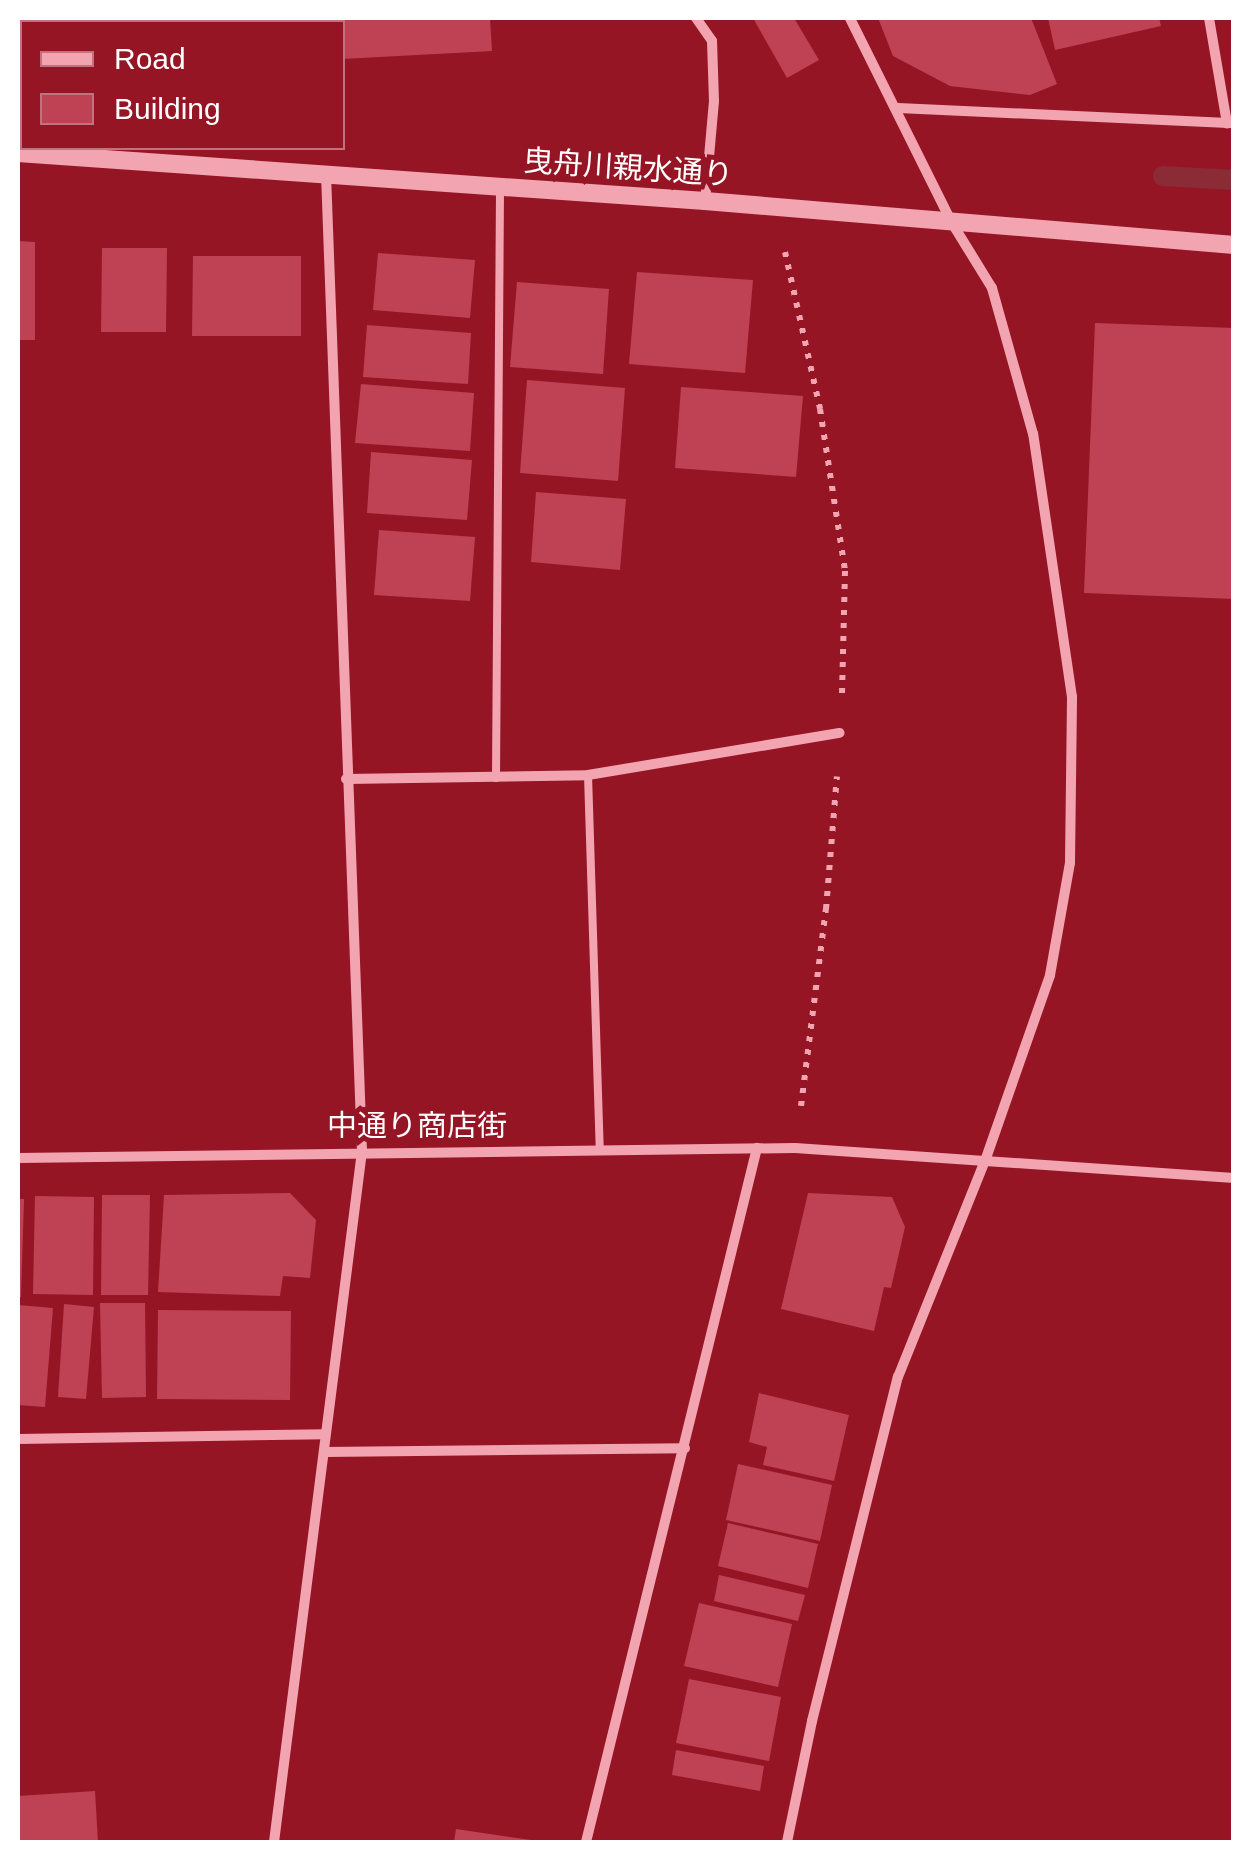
<!DOCTYPE html>
<meta charset="utf-8">
<style>
body{margin:0}
#map{position:relative;width:1251px;height:1860px;overflow:hidden;background:#961525;font-family:Helvetica,"Noto Sans JP",sans-serif}
div>[style]{position:absolute}
.stream>*{height:20px;margin:-10px;padding:0 10px;transform-origin:10px;border-radius:10px;background:#8a2b36}
.building>*{inset:0;background:#be4253}
.path>*{height:6px;margin-top:-3px;transform-origin:0;background:repeating-linear-gradient(90deg,#f2a5b0 0 5px,transparent 0 13px)}
.service>*{height:8px;margin:-4px;padding:0 4px;transform-origin:4px;border-radius:4px;background:#f2a5b0}
.minor>*{height:10px;margin:-5px;padding:0 5px;transform-origin:5px;border-radius:5px;background:#f2a5b0}
.tertiary>*{height:18px;margin:-9px;padding:0 9px;transform-origin:9px;border-radius:9px;background:#f2a5b0}
span{translate:-50% -50%;white-space:nowrap;text-align:center;line-height:1.15;-webkit-text-stroke:10px #961525;paint-order:stroke}
.street-label{font-size:30px;color:#fff}
.frame{position:absolute;inset:0;border:20px solid #fff;pointer-events:none}
.legend{position:absolute;left:20px;top:20px;width:325px;height:130px;box-sizing:border-box;background:#961525;border:2px solid #c0737c;margin:0;padding:12px 18px;list-style:none;font-size:30px;color:#fff}
.legend li{display:flex;align-items:center;gap:20px;height:50px}
.legend b{width:50px;border:2px solid #c0737c}
</style>
<div id="map">
<div class="stream">
<i style="left:1163px;top:176px;width:71px;rotate:3.2deg"></i>
</div>
<div class="building">
<i style="clip-path:polygon(115px 18px,169px 18px,169px 22px,116px 22px)"></i>
<i style="clip-path:polygon(232px 18px,296px 18px,296px 22px,232px 22px)"></i>
<i style="clip-path:polygon(310px 18px,490px 18px,492px 51px,342px 59px,342px 22px,311px 22px)"></i>
<i style="clip-path:polygon(753px 18px,794px 18px,819px 60px,787px 78px)"></i>
<i style="clip-path:polygon(878px 18px,1031px 18px,1057px 84px,1030px 95px,950px 86px,893px 56px)"></i>
<i style="clip-path:polygon(1048px 18px,1159px 18px,1161px 26px,1055px 50px)"></i>
<i style="clip-path:polygon(18px 241px,35px 242px,35px 340px,18px 340px)"></i>
<i style="clip-path:polygon(102px 248px,167px 248px,166px 332px,101px 332px)"></i>
<i style="clip-path:polygon(378px 253px,475px 260px,470px 318px,373px 310px)"></i>
<i style="clip-path:polygon(193px 256px,301px 256px,301px 336px,192px 336px)"></i>
<i style="clip-path:polygon(637px 272px,753px 280px,745px 373px,629px 364px)"></i>
<i style="clip-path:polygon(517px 282px,609px 289px,603px 374px,510px 367px)"></i>
<i style="clip-path:polygon(1095px 323px,1234px 328px,1234px 599px,1084px 593px)"></i>
<i style="clip-path:polygon(367px 325px,471px 333px,468px 384px,363px 377px)"></i>
<i style="clip-path:polygon(527px 380px,625px 388px,618px 481px,520px 473px)"></i>
<i style="clip-path:polygon(361px 384px,474px 393px,470px 451px,355px 443px)"></i>
<i style="clip-path:polygon(681px 387px,803px 396px,796px 477px,675px 468px)"></i>
<i style="clip-path:polygon(371px 452px,472px 460px,467px 520px,367px 513px)"></i>
<i style="clip-path:polygon(536px 492px,626px 499px,620px 570px,531px 562px)"></i>
<i style="clip-path:polygon(379px 530px,475px 537px,470px 601px,374px 595px)"></i>
<i style="clip-path:polygon(290px 1193px,316px 1220px,310px 1278px,283px 1276px,280px 1296px,158px 1292px,164px 1195px)"></i>
<i style="clip-path:polygon(808px 1193px,892px 1197px,905px 1227px,891px 1288px,884px 1287px,874px 1331px,781px 1309px)"></i>
<i style="clip-path:polygon(102px 1195px,150px 1195px,148px 1295px,101px 1295px)"></i>
<i style="clip-path:polygon(35px 1196px,94px 1197px,93px 1295px,33px 1294px)"></i>
<i style="clip-path:polygon(18px 1199px,24px 1199px,21px 1297px,18px 1297px)"></i>
<i style="clip-path:polygon(100px 1303px,145px 1303px,146px 1397px,102px 1398px)"></i>
<i style="clip-path:polygon(64px 1304px,94px 1307px,86px 1399px,58px 1397px)"></i>
<i style="clip-path:polygon(18px 1305px,53px 1308px,45px 1407px,18px 1405px)"></i>
<i style="clip-path:polygon(158px 1310px,291px 1311px,290px 1400px,157px 1399px)"></i>
<i style="clip-path:polygon(759px 1393px,849px 1415px,834px 1481px,763px 1465px,767px 1447px,749px 1442px)"></i>
<i style="clip-path:polygon(738px 1464px,832px 1485px,820px 1541px,726px 1520px)"></i>
<i style="clip-path:polygon(728px 1523px,818px 1544px,808px 1588px,718px 1566px)"></i>
<i style="clip-path:polygon(719px 1575px,805px 1595px,798px 1621px,714px 1601px)"></i>
<i style="clip-path:polygon(699px 1603px,792px 1624px,778px 1687px,684px 1666px)"></i>
<i style="clip-path:polygon(689px 1679px,781px 1697px,769px 1761px,676px 1743px)"></i>
<i style="clip-path:polygon(676px 1750px,764px 1766px,760px 1791px,672px 1775px)"></i>
<i style="clip-path:polygon(95px 1791px,98px 1842px,18px 1842px,18px 1796px)"></i>
<i style="clip-path:polygon(456px 1829px,531px 1840px,531px 1842px,454px 1842px)"></i>
</div>
<div class="path">
<i style="left:785px;top:252px;width:161px;rotate:77.4deg"></i>
<i style="left:820px;top:409px;width:164px;rotate:81.2deg"></i>
<i style="left:845px;top:571px;width:122px;rotate:91.4deg"></i>
<i style="left:801px;top:1106px;width:199px;rotate:-82.8deg"></i>
<i style="left:826px;top:909px;width:133px;rotate:-85.3deg"></i>
</div>
<div class="service">
<i style="left:588px;top:775px;width:375px;rotate:88.2deg"></i>
<i style="left:496px;top:778px;width:590px;rotate:-89.61deg"></i>
</div>
<div class="minor">
<i style="left:696px;top:18px;width:28px;rotate:55deg"></i>
<i style="left:712px;top:41px;width:60px;rotate:88.1deg"></i>
<i style="left:714px;top:101px;width:100px;rotate:95.1deg"></i>
<i style="left:1209px;top:18px;width:107px;rotate:80.3deg"></i>
<i style="left:898px;top:108px;width:336px;rotate:2.6deg"></i>
<i style="left:346px;top:779px;width:242px;rotate:-0.9deg"></i>
<i style="left:588px;top:775px;width:255px;rotate:-9.5deg"></i>
<i style="left:18px;top:1158px;width:777px;rotate:-0.74deg"></i>
<i style="left:795px;top:1148px;width:440px;rotate:3.9deg"></i>
<i style="left:18px;top:1439px;width:307px;rotate:-0.9deg"></i>
<i style="left:325px;top:1452px;width:360px;rotate:-0.6deg"></i>
<i style="left:274px;top:1842px;width:697px;rotate:-82.74deg"></i>
<i style="left:362px;top:1151px;width:978px;rotate:-92.11deg"></i>
<i style="left:586px;top:1842px;width:715px;rotate:-76.16deg"></i>
<i style="left:787px;top:1842px;width:124px;rotate:-78.3deg"></i>
<i style="left:812px;top:1721px;width:355px;rotate:-76deg"></i>
<i style="left:898px;top:1377px;width:233px;rotate:-68.1deg"></i>
<i style="left:985px;top:1161px;width:197px;rotate:-70.7deg"></i>
<i style="left:1050px;top:975px;width:114px;rotate:-79.9deg"></i>
<i style="left:1070px;top:863px;width:166px;rotate:-89.3deg"></i>
<i style="left:1072px;top:697px;width:266px;rotate:-98.4deg"></i>
<i style="left:1033px;top:434px;width:152px;rotate:-105.7deg"></i>
<i style="left:992px;top:288px;width:76px;rotate:-121.6deg"></i>
<i style="left:952px;top:223px;width:229px;rotate:-116.5deg"></i>
</div>
<div class="tertiary">
<i style="left:18px;top:153px;width:689px;rotate:4deg"></i>
<i style="left:705px;top:201px;width:531px;rotate:4.75deg"></i>
</div>
<div class="street-label">
<span style="left:628px;top:168px;rotate:4deg">曳舟川親水通り</span>
<span style="left:417px;top:1126px">中通り商店街</span>
</div>
<div class="frame"></div>
<ul class="legend">
<li><b style="height:12px;background:#f2a5b0"></b>Road</li>
<li><b style="height:28px;background:#be4253"></b>Building</li>
</ul>
</div>
